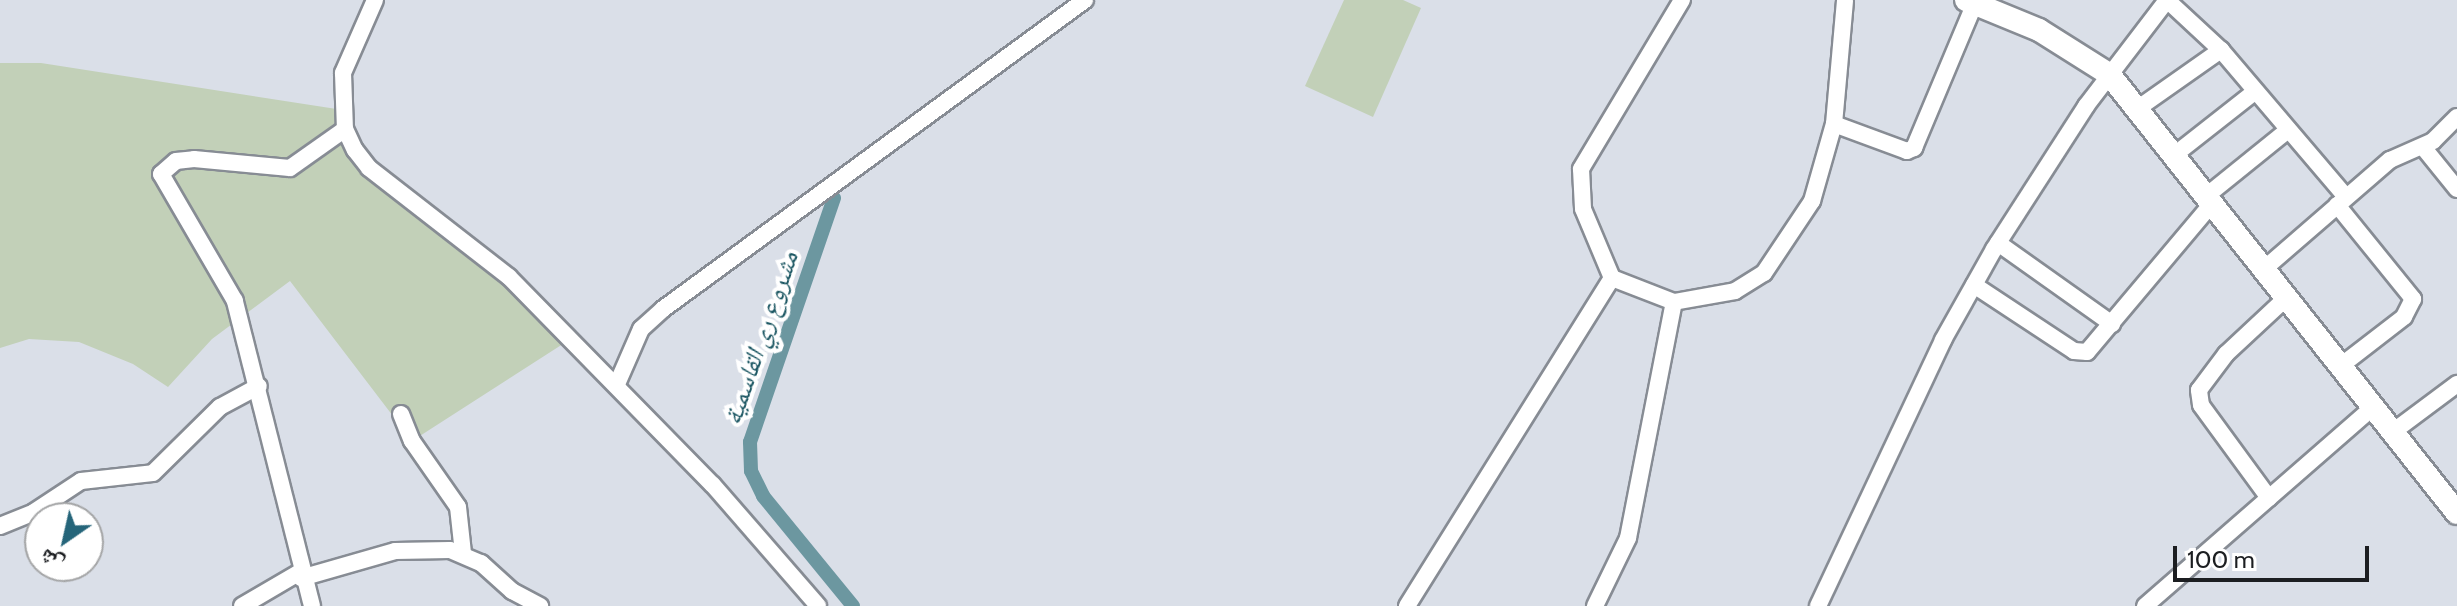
<!DOCTYPE html>
<meta charset="utf-8">
<style>
body{margin:0}
#map{position:relative;width:2457px;height:606px;overflow:hidden;background:#dadfe8;font-family:Cabin,"Noto Naskh Arabic",sans-serif}
div>[style]{position:absolute}
.green>*{inset:0;background:#c2d0b8}
.canal>*{height:14px;margin:-7px;padding:0 7px;transform-origin:7px;border-radius:7px;background:#6c97a0}
.roads{filter:drop-shadow(2px 0 #878c94) drop-shadow(-2px 0 #878c94) drop-shadow(0 2px #878c94) drop-shadow(0 -2px #878c94)}
.minor>*{height:16px;margin:-8px;padding:0 8px;transform-origin:8px;border-radius:8px;background:#fff}
.secondary>*{height:22px;margin:-11px;padding:0 11px;transform-origin:11px;border-radius:11px;background:#fff}
span{translate:-50% -50%;white-space:nowrap;text-align:center;line-height:1.15;-webkit-text-stroke:8px #fff;paint-order:stroke}
.water-label{font-size:26px;color:#1c5763;font-style:italic}
.north{position:absolute;left:24px;top:502px;width:80px;height:80px;box-sizing:border-box;background:#fff;border:2px solid #a4a5a6;border-radius:50%;rotate:214deg;font-size:22px;font-weight:700;line-height:32px;text-align:center;color:#1c1e21}
.north::after{content:'';display:block;margin:auto;width:28px;height:36px;background:#25657a;clip-path:polygon(50% 0,100% 100%,50% 72%,0 100%)}
.scale{position:absolute;left:2173px;top:546px;width:196px;height:36px;box-sizing:border-box;border:4px solid #1c1e21;border-top:0;padding-left:10px;font-size:24px;line-height:28px;white-space:nowrap;color:#1c1e21;-webkit-text-stroke:6px #fff;paint-order:stroke}
</style>
<div id="map">
<div class="green">
<i style="clip-path:polygon(1344px 0,1403px 0,1421px 8px,1373px 117px,1305px 86px)"></i>
<i style="clip-path:polygon(0 63px,41px 63px,343px 110px,354px 150px,438px 219px,566px 342px,412px 441px,290px 281px,212px 339px,168px 387px,133px 364px,79px 342px,29px 339px,0 348px)"></i>
</div>
<div class="canal">
<i style="left:834px;top:198px;width:258px;rotate:109deg"></i>
<i style="left:750px;top:442px;width:29px;rotate:88deg"></i>
<i style="left:751px;top:471px;width:28px;rotate:64deg"></i>
<i style="left:763px;top:496px;width:142px;rotate:50.7deg"></i>
</div>
<div class="roads">
<div class="minor">
<i style="left:375px;top:0;width:80px;rotate:113.7deg"></i>
<i style="left:343px;top:73px;width:56px;rotate:88deg"></i>
<i style="left:345px;top:129px;width:23px;rotate:65deg"></i>
<i style="left:355px;top:150px;width:23px;rotate:52deg"></i>
<i style="left:369px;top:168px;width:177px;rotate:37.9deg"></i>
<i style="left:509px;top:277px;width:291px;rotate:45.6deg"></i>
<i style="left:713px;top:485px;width:160px;rotate:49deg"></i>
<i style="left:1682px;top:0;width:197px;rotate:120.9deg"></i>
<i style="left:1581px;top:169px;width:40px;rotate:87.1deg"></i>
<i style="left:1583px;top:209px;width:75px;rotate:67.2deg"></i>
<i style="left:1612px;top:278px;width:66px;rotate:21.2deg"></i>
<i style="left:1674px;top:302px;width:62px;rotate:-10.2deg"></i>
<i style="left:1735px;top:291px;width:34px;rotate:-32deg"></i>
<i style="left:1764px;top:273px;width:87px;rotate:-56.3deg"></i>
<i style="left:1812px;top:201px;width:80px;rotate:-74.1deg"></i>
<i style="left:1834px;top:124px;width:124px;rotate:-84.9deg"></i>
<i style="left:2167px;top:0;width:74px;rotate:42.8deg"></i>
<i style="left:2221px;top:50px;width:193px;rotate:49.6deg"></i>
<i style="left:2137px;top:109px;width:103px;rotate:-35.1deg"></i>
<i style="left:1834px;top:124px;width:78px;rotate:20.3deg"></i>
<i style="left:1907px;top:151px;width:8px;rotate:-23deg"></i>
<i style="left:1914px;top:148px;width:157px;rotate:-67.2deg"></i>
<i style="left:2423px;top:147px;width:54px;rotate:51deg"></i>
<i style="left:2173px;top:156px;width:102px;rotate:-38.2deg"></i>
<i style="left:2205px;top:197px;width:107px;rotate:-38.9deg"></i>
<i style="left:2337px;top:205px;width:121px;rotate:51deg"></i>
<i style="left:2413px;top:299px;width:20px;rotate:117deg"></i>
<i style="left:2404px;top:317px;width:78px;rotate:142.3deg"></i>
<i style="left:1998px;top:243px;width:140px;rotate:35.4deg"></i>
<i style="left:2264px;top:269px;width:167px;rotate:-40.9deg"></i>
<i style="left:2390px;top:160px;width:47px;rotate:-23.8deg"></i>
<i style="left:2433px;top:141px;width:34px;rotate:-45deg"></i>
<i style="left:1974px;top:285px;width:120px;rotate:33.4deg"></i>
<i style="left:2074px;top:351px;width:13px;rotate:4deg"></i>
<i style="left:2087px;top:352px;width:192px;rotate:-49.9deg"></i>
<i style="left:617px;top:384px;width:60px;rotate:-66.4deg"></i>
<i style="left:641px;top:329px;width:30px;rotate:-42deg"></i>
<i style="left:663px;top:309px;width:523px;rotate:-36.21deg"></i>
<i style="left:401px;top:414px;width:29px;rotate:68deg"></i>
<i style="left:412px;top:441px;width:80px;rotate:55.1deg"></i>
<i style="left:458px;top:507px;width:46px;rotate:83.8deg"></i>
<i style="left:2394px;top:431px;width:79px;rotate:-36.7deg"></i>
<i style="left:2269px;top:498px;width:115px;rotate:-126.2deg"></i>
<i style="left:2201px;top:405px;width:15px;rotate:-98deg"></i>
<i style="left:2199px;top:390px;width:45px;rotate:-53.1deg"></i>
<i style="left:2226px;top:354px;width:82px;rotate:-43deg"></i>
<i style="left:0;top:526px;width:37px;rotate:-22deg"></i>
<i style="left:34px;top:512px;width:56px;rotate:-33.4deg"></i>
<i style="left:81px;top:481px;width:72px;rotate:-6.3deg"></i>
<i style="left:153px;top:473px;width:94px;rotate:-44.6deg"></i>
<i style="left:220px;top:407px;width:44px;rotate:-28.3deg"></i>
<i style="left:301px;top:578px;width:98px;rotate:-16deg"></i>
<i style="left:395px;top:551px;width:55px;rotate:-1deg"></i>
<i style="left:450px;top:550px;width:34px;rotate:23deg"></i>
<i style="left:481px;top:563px;width:42px;rotate:42.1deg"></i>
<i style="left:512px;top:591px;width:32px;rotate:28deg"></i>
<i style="left:242px;top:606px;width:67px;rotate:-30.4deg"></i>
<i style="left:312px;top:606px;width:315px;rotate:-104.2deg"></i>
<i style="left:235px;top:301px;width:147px;rotate:-120.2deg"></i>
<i style="left:161px;top:174px;width:20px;rotate:-41deg"></i>
<i style="left:176px;top:161px;width:18px;rotate:-6deg"></i>
<i style="left:194px;top:159px;width:96px;rotate:5.4deg"></i>
<i style="left:290px;top:168px;width:67px;rotate:-35.3deg"></i>
<i style="left:1407px;top:606px;width:387px;rotate:-58deg"></i>
<i style="left:1595px;top:606px;width:76px;rotate:-64.1deg"></i>
<i style="left:1628px;top:538px;width:240px;rotate:-79deg"></i>
<i style="left:1818px;top:606px;width:294px;rotate:-64.8deg"></i>
<i style="left:1943px;top:340px;width:104px;rotate:-60.7deg"></i>
<i style="left:1994px;top:249px;width:170px;rotate:-57.2deg"></i>
<i style="left:2086px;top:106px;width:133px;rotate:-52.6deg"></i>
<i style="left:2145px;top:606px;width:304px;rotate:-41.1deg"></i>
</div>
<div class="secondary">
<i style="left:1966px;top:0;width:79px;rotate:22.3deg"></i>
<i style="left:2039px;top:30px;width:83px;rotate:32.2deg"></i>
<i style="left:2109px;top:74px;width:560px;rotate:51.6deg"></i>
</div>
</div>
<div class="water-label">
<span style="left:761px;top:338px;rotate:-71deg">مشروع ري القاسمية</span>
</div>
<div class="north">ش</div>
<div class="scale">100 m</div>
</div>
